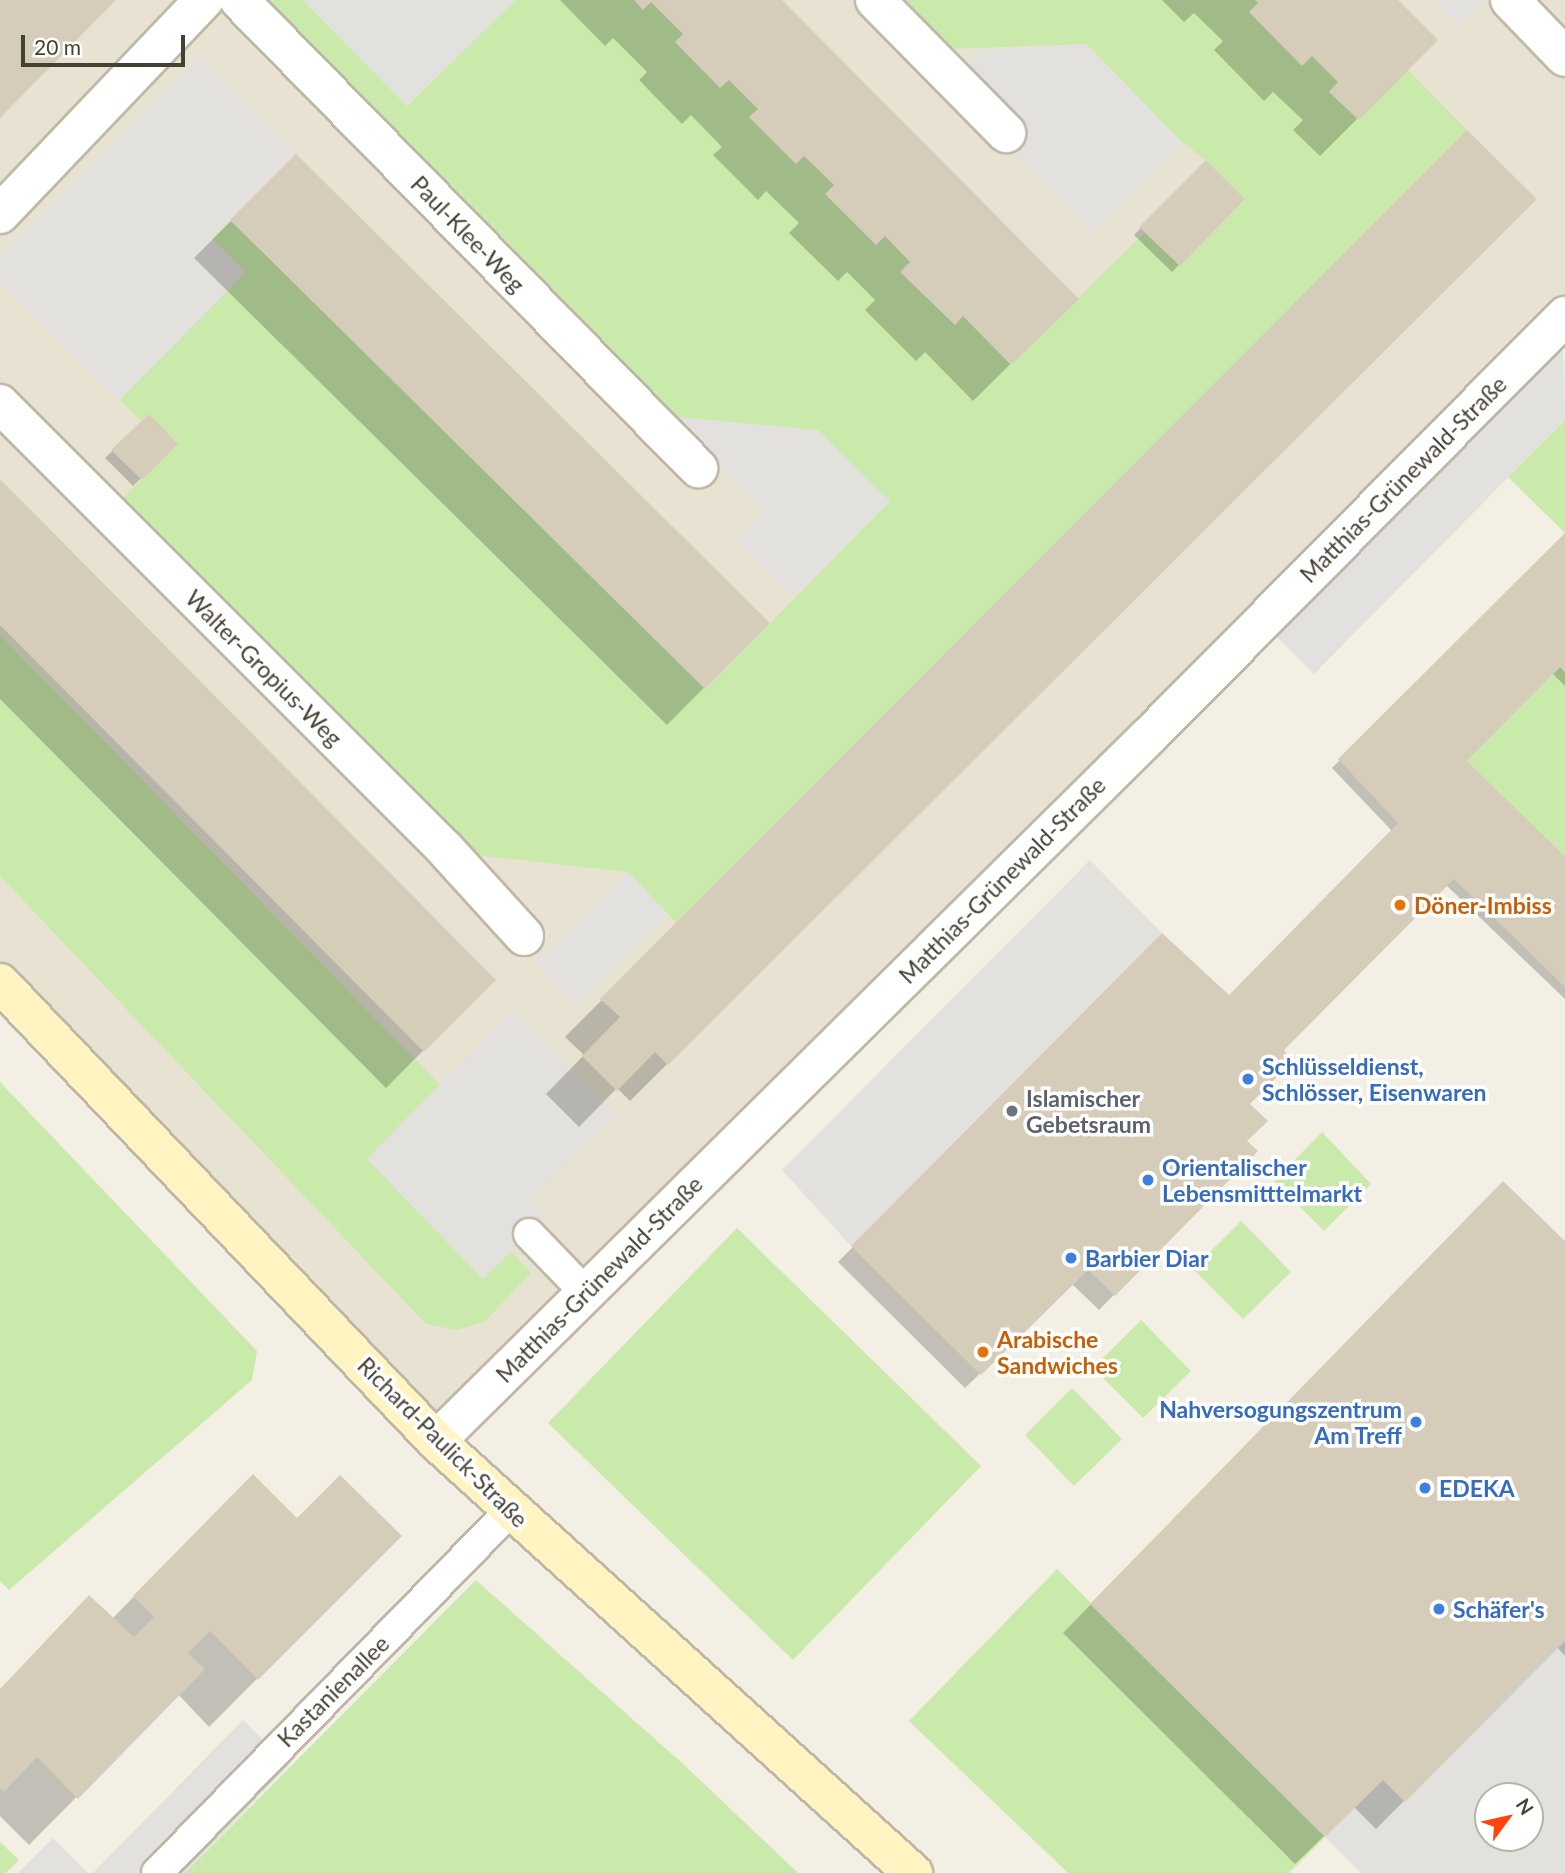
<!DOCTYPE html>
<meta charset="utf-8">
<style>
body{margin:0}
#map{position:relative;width:1565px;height:1873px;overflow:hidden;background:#f3efe4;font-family:Lato,sans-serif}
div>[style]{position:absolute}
.residential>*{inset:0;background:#e7e2d2}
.green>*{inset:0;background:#c9eaaa}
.parking>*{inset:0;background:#e3e1dd}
.shadow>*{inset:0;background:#0003}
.building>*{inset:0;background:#d5ccb9}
.roads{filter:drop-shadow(2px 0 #bfb8a6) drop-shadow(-2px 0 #bfb8a6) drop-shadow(0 2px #bfb8a6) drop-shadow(0 -2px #bfb8a6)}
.lane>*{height:30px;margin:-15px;padding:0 15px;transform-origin:15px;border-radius:15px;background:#fff}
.street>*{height:38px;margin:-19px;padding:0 19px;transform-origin:19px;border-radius:19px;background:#fff}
.secondary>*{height:38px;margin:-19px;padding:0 19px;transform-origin:19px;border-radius:19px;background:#fff4c2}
.dots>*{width:19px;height:19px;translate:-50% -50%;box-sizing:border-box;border:4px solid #fff;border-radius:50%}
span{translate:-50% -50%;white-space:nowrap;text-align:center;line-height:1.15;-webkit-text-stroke:7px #fff;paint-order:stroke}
.street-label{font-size:23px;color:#454034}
.food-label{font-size:23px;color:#c56008;font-weight:700}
.left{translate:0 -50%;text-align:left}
.shop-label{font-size:23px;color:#366cbe;font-weight:700}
.right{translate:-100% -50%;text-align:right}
.worship-label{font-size:23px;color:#5b616d;font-weight:700}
.north{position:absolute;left:1474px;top:1782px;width:70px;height:70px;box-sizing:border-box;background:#fff;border:2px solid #b5b3ae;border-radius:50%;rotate:57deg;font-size:19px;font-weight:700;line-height:28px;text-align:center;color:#454034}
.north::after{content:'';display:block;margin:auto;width:24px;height:32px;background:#ff440f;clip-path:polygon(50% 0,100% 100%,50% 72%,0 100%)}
.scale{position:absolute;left:21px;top:35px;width:164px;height:32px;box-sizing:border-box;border:4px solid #454034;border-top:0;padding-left:9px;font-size:21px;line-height:24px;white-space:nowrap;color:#454034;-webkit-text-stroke:5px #fff;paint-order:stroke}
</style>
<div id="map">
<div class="residential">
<i style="clip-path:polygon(0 0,1565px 0,1565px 315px,436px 1441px,0 983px)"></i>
</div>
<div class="green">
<i style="clip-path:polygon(257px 0,303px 0,407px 106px,515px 0,634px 0,643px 10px,651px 2px,683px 34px,676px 43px,720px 88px,729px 80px,758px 109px,749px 117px,795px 164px,804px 156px,834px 185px,826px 195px,875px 245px,885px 236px,910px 262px,901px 272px,954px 324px,963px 316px,1011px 365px,1145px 232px,1180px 266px,1245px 199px,1206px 160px,1182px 142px,1086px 44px,945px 49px,899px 0,1255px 0,1338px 82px,1329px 92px,1358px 120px,1408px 70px,1467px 130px,676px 923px,628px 872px,467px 854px,121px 500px,178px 444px,149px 414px,141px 420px,119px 400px,246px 272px,212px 238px,230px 220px,706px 689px,890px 501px,667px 416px)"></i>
<i style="clip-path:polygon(1565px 420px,1565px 533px,1508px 477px)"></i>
<i style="clip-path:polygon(0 635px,440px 1085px,367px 1159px,483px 1279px,511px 1251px,531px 1273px,485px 1321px,457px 1330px,426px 1324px,0 876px)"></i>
<i style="clip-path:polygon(1560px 667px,1565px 672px,1565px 856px,1467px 761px)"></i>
<i style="clip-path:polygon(0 1082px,257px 1351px,252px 1380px,9px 1590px,0 1581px)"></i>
<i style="clip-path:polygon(1322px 1132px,1371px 1184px,1324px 1231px,1274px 1181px)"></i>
<i style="clip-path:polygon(1241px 1221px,1291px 1272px,1243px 1319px,1193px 1269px)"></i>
<i style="clip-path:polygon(737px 1228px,981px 1466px,793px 1660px,548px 1423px)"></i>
<i style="clip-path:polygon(1141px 1320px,1191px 1371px,1143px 1418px,1093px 1368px)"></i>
<i style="clip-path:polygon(1072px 1388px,1122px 1439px,1074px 1486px,1025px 1435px)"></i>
<i style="clip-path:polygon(1057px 1569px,1325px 1837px,1289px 1873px,1068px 1873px,909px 1721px)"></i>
<i style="clip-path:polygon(476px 1580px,682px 1763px,798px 1873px,185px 1873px)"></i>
<i style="clip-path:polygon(0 1842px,19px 1860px,6px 1873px,0 1873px)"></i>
</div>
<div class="parking">
<i style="clip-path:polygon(303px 0,515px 0,407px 106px)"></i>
<i style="clip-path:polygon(1434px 0,1484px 0,1459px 25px)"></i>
<i style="clip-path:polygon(1086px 44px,1182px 142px,1092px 231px,947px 84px,982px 50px)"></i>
<i style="clip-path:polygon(199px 57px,296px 154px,212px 238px,246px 272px,119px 400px,0 281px,0 256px)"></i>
<i style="clip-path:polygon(1563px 346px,1565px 420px,1314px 674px,1276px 636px)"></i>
<i style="clip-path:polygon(667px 416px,818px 430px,890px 501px,794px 598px,735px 539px,763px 511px)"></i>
<i style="clip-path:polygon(1090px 860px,1162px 933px,851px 1246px,782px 1170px)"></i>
<i style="clip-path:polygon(628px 872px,668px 914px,575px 1004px,535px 963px)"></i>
<i style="clip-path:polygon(513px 1011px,616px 1116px,529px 1201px,545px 1218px,483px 1279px,367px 1159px)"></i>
<i style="clip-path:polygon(evenodd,1565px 1641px,1565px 1873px,1361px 1873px,1325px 1837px,1383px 1780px,1405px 1801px,1565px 1641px,1488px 1796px,1530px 1796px,1530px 1838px,1488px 1838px,1488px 1796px)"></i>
<i style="clip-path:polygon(243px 1720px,289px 1765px,185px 1873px,93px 1873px)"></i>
<i style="clip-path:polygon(53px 1838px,88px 1873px,18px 1873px)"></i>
</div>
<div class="shadow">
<i style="clip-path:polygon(560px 0,780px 0,1076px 299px,973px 401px,925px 352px,916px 361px,865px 310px,875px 300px,847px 272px,838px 281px,789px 233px,799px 223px,766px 191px,758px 200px,713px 155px,722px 147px,691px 115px,682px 124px,639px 80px,647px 72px,613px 38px,605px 46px)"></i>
<i style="clip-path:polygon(1162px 0,1396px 0,1436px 40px,1320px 156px,1293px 130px,1303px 120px,1273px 92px,1264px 101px,1214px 50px,1223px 41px,1194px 13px,1184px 22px)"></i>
<i style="clip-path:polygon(1467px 132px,1535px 199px,630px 1101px,617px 1088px,579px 1127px,546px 1094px,584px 1055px,565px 1037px)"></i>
<i style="clip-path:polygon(296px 156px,768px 623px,667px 725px,194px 258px)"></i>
<i style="clip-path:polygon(1206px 162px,1243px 199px,1172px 272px,1134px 235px)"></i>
<i style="clip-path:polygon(149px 416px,176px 444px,133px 486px,105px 458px)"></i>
<i style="clip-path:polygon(0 484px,493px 980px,386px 1088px,0 699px)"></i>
<i style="clip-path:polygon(1565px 536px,1565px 686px,1552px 673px,1465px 761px,1565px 858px,1565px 999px,1446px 885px,1280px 1052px,1247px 1104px,1245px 1141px,1256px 1151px,1099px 1310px,1072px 1284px,965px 1388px,838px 1262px,1162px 935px,1228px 997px,1392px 831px,1332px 768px)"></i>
<i style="clip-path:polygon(1475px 1211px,1565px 1244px,1565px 1656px,1557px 1647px,1376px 1829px,1354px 1807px,1295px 1864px,1063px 1633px)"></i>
<i style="clip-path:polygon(205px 1524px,399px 1536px,209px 1727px,178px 1694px,29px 1845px,0 1816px,0 1689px,112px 1619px)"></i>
</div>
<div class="building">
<i style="clip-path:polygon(0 0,116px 0,0 118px)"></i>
<i style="clip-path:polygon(634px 0,782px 0,1079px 299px,1011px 365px,963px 316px,955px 325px,900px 272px,910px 262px,885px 236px,876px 245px,825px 194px,834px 185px,804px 156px,796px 164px,749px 117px,758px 109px,729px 80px,720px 88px,675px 42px,683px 34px,651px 2px,643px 10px)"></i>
<i style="clip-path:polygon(1255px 0,1398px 0,1438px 40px,1359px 120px,1329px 92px,1338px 82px,1312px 56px,1302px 66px,1249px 12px,1258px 3px)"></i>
<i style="clip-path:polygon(1467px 130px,1537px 199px,668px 1065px,655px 1052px,617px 1091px,582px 1056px,620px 1017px,600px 999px)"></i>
<i style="clip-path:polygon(296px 154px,770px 623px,705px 689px,230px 220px)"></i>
<i style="clip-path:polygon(1206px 160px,1245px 199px,1180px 266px,1139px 227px)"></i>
<i style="clip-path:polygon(149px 414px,178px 444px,142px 480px,111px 450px)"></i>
<i style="clip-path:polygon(0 479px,496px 980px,424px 1052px,0 625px)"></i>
<i style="clip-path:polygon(1565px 533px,1565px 672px,1560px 667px,1467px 761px,1565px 856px,1565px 987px,1454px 879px,1284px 1050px,1292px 1062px,1250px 1104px,1268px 1121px,1247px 1141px,1258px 1151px,1115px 1296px,1088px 1270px,981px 1375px,851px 1246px,1162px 933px,1229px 995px,1398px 823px,1338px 759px)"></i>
<i style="clip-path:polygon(1503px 1181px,1565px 1241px,1565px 1641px,1405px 1802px,1383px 1780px,1325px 1837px,1090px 1604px)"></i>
<i style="clip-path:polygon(253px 1474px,297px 1518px,340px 1475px,402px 1536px,258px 1680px,210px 1631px,188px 1653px,205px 1669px,78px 1799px,37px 1757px,4px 1792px,0 1788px,0 1689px,89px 1595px,134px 1637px,154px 1617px,133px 1596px)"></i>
</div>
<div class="roads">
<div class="lane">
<i style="left:529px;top:1234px;width:81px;rotate:46deg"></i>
<i style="left:157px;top:1873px;width:506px;rotate:-45.72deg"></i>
</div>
<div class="street">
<i style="left:239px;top:0;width:656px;rotate:45.56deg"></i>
<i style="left:875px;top:0;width:187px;rotate:45.4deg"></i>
<i style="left:1510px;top:0;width:79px;rotate:46deg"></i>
<i style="left:0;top:214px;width:296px;rotate:-46.4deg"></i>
<i style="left:0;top:404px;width:628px;rotate:45deg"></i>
<i style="left:444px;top:848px;width:119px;rotate:47.7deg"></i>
<i style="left:436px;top:1441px;width:1004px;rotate:-44.68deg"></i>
<i style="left:1150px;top:735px;width:590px;rotate:-45.27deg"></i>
</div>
<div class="secondary">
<i style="left:0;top:983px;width:632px;rotate:46.41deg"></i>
<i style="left:436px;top:1441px;width:644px;rotate:42.17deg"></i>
</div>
</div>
<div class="dots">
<i style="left:1400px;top:905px;background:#e8710a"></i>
<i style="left:1248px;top:1079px;background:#3f7fe0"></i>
<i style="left:1012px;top:1111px;background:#6b7280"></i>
<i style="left:1148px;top:1180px;background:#3f7fe0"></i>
<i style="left:1071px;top:1258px;background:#3f7fe0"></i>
<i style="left:983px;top:1352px;background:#e8710a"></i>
<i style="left:1416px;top:1422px;background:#3f7fe0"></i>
<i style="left:1425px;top:1488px;background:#3f7fe0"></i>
<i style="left:1439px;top:1609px;background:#3f7fe0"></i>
</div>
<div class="street-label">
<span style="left:468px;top:234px;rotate:46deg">Paul-Klee-Weg</span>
<span style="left:1403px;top:479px;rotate:-45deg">Matthias-Grünewald-Straße</span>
<span style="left:264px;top:668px;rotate:45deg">Walter-Gropius-Weg</span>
<span style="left:1002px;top:880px;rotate:-45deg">Matthias-Grünewald-Straße</span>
<span style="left:599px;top:1279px;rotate:-45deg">Matthias-Grünewald-Straße</span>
<span style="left:443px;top:1442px;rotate:45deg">Richard-Paulick-Straße</span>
<span style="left:333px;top:1691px;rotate:-45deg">Kastanienallee</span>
</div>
<div class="food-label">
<span class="left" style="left:1414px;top:905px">Döner-Imbiss</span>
<span class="left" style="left:997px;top:1352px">Arabische<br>Sandwiches</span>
</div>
<div class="shop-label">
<span class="left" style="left:1262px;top:1079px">Schlüsseldienst,<br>Schlösser, Eisenwaren</span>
<span class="left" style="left:1162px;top:1180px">Orientalischer<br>Lebensmitttelmarkt</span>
<span class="left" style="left:1085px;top:1258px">Barbier Diar</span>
<span class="right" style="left:1402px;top:1422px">Nahversogungszentrum<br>Am Treff</span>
<span class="left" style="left:1439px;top:1488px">EDEKA</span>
<span class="left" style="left:1453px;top:1609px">Schäfer's</span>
</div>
<div class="worship-label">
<span class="left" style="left:1026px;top:1111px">Islamischer<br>Gebetsraum</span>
</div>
<div class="north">N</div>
<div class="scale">20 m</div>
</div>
